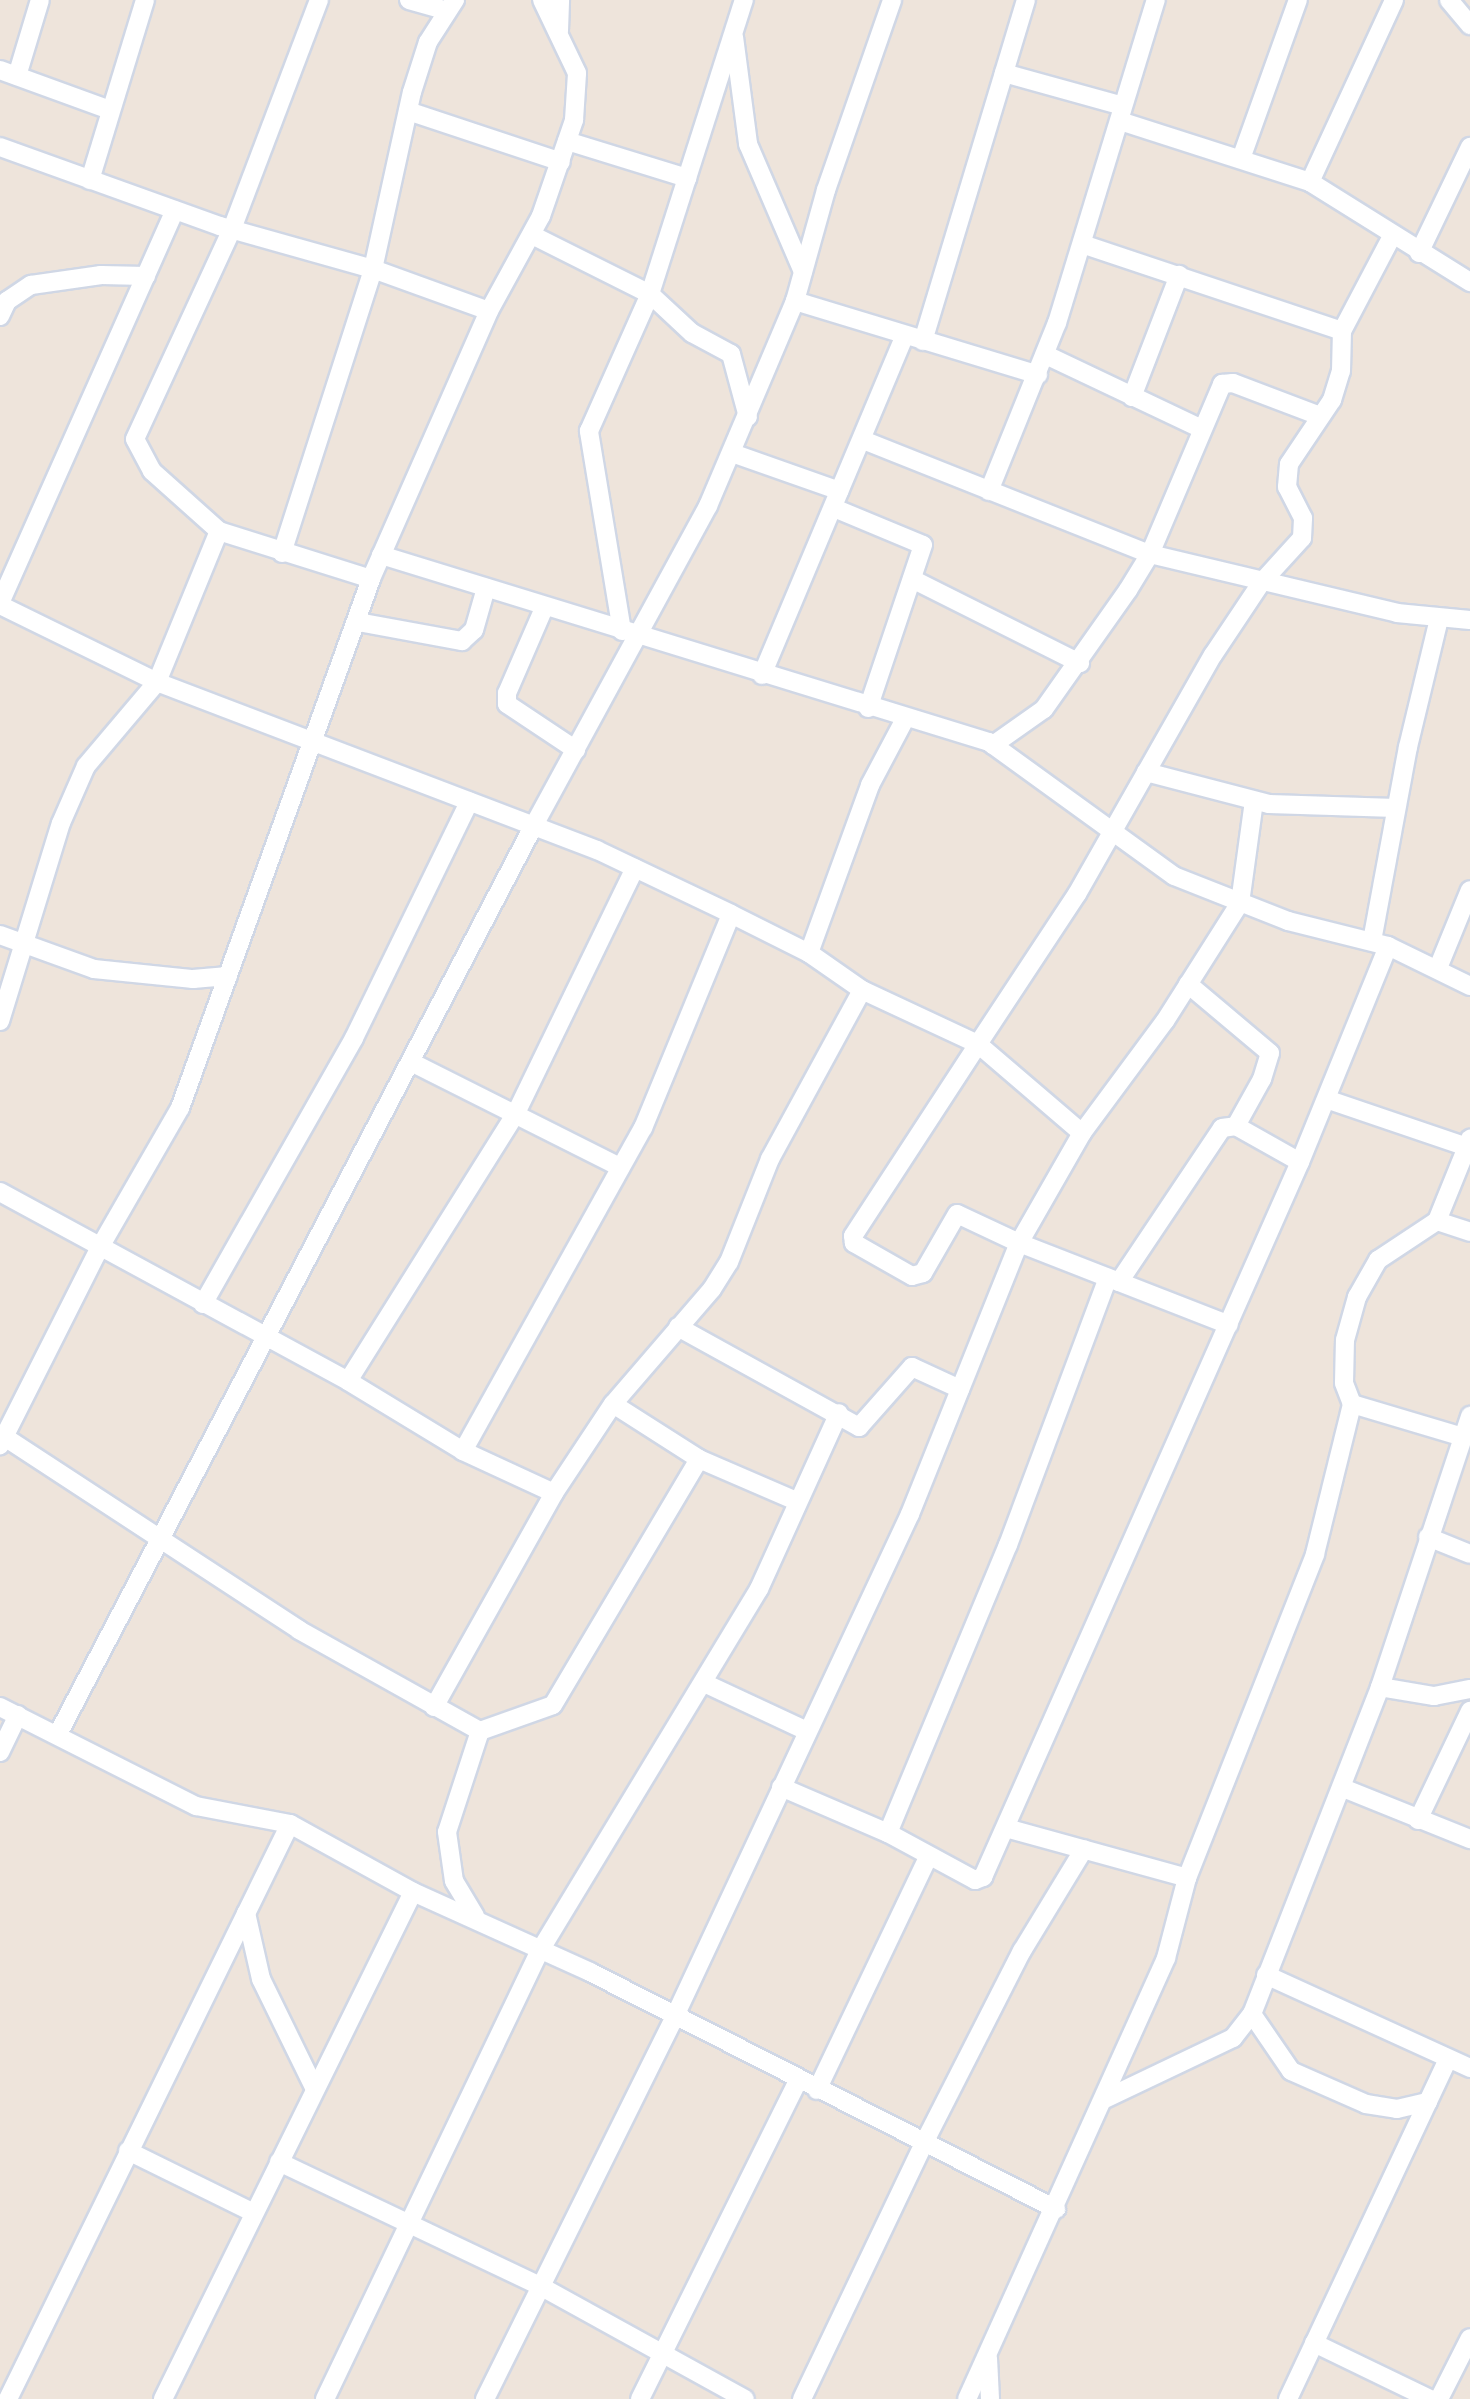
<!DOCTYPE html>
<style>
body{margin:0}
#map{position:relative;width:1470px;height:2399px;overflow:hidden;background:#eee4db;font-family:Quicksand,sans-serif}
div>[style]{position:absolute}
.roads{filter:drop-shadow(2px 0 #d0d7e5) drop-shadow(-2px 0 #d0d7e5) drop-shadow(0 2px #d0d7e5) drop-shadow(0 -2px #d0d7e5)}
.minor>*{height:18px;margin:-9px;padding:0 9px;transform-origin:9px;border-radius:9px;background:#fff}
span{translate:-50% -50%;white-space:nowrap;text-align:center;line-height:1.15;-webkit-text-stroke:5px #fff;paint-order:stroke}
</style>
<div id="map">
<div class="roads">
<div class="minor">
<i style="left:409px;top:0;width:37px;rotate:16deg"></i>
<i style="left:1449px;top:0;width:33px;rotate:50deg"></i>
<i style="left:559px;top:31px;width:31px;rotate:-88deg"></i>
<i style="left:734px;top:37px;width:108px;rotate:82.5deg"></i>
<i style="left:748px;top:144px;width:139px;rotate:66.7deg"></i>
<i style="left:0;top:70px;width:117px;rotate:20deg"></i>
<i style="left:1004px;top:73px;width:123px;rotate:15.5deg"></i>
<i style="left:17px;top:76px;width:79px;rotate:-73.2deg"></i>
<i style="left:408px;top:111px;width:161px;rotate:18.4deg"></i>
<i style="left:1120px;top:121px;width:200px;rotate:17.8deg"></i>
<i style="left:1310px;top:182px;width:189px;rotate:32deg"></i>
<i style="left:567px;top:141px;width:126px;rotate:17.1deg"></i>
<i style="left:0;top:147px;width:234px;rotate:19.8deg"></i>
<i style="left:220px;top:226px;width:159px;rotate:15.7deg"></i>
<i style="left:373px;top:269px;width:123px;rotate:19.9deg"></i>
<i style="left:489px;top:311px;width:293px;rotate:113.8deg"></i>
<i style="left:371px;top:579px;width:562px;rotate:109.85deg"></i>
<i style="left:180px;top:1108px;width:163px;rotate:119.9deg"></i>
<i style="left:99px;top:1249px;width:220px;rotate:116.8deg"></i>
<i style="left:1242px;top:156px;width:166px;rotate:-70.3deg"></i>
<i style="left:90px;top:180px;width:188px;rotate:-73deg"></i>
<i style="left:1310px;top:182px;width:200px;rotate:-65.2deg"></i>
<i style="left:532px;top:235px;width:132px;rotate:26.6deg"></i>
<i style="left:650px;top:294px;width:57px;rotate:42.9deg"></i>
<i style="left:692px;top:333px;width:44px;rotate:28.3deg"></i>
<i style="left:731px;top:354px;width:65px;rotate:74.9deg"></i>
<i style="left:1082px;top:244px;width:274px;rotate:18.5deg"></i>
<i style="left:1419px;top:253px;width:118px;rotate:-64.3deg"></i>
<i style="left:795px;top:301px;width:254px;rotate:16.9deg"></i>
<i style="left:489px;top:311px;width:108px;rotate:-61.3deg"></i>
<i style="left:541px;top:216px;width:102px;rotate:-71deg"></i>
<i style="left:574px;top:120px;width:47px;rotate:-86.3deg"></i>
<i style="left:577px;top:73px;width:81px;rotate:-115.6deg"></i>
<i style="left:0;top:316px;width:17px;rotate:-65deg"></i>
<i style="left:7px;top:301px;width:29px;rotate:-34deg"></i>
<i style="left:31px;top:285px;width:71px;rotate:-8.1deg"></i>
<i style="left:101px;top:275px;width:45px;rotate:1.3deg"></i>
<i style="left:923px;top:341px;width:356px;rotate:-73.2deg"></i>
<i style="left:1046px;top:355px;width:170px;rotate:25.4deg"></i>
<i style="left:1132px;top:397px;width:131px;rotate:-68.9deg"></i>
<i style="left:863px;top:440px;width:309px;rotate:21.7deg"></i>
<i style="left:1150px;top:554px;width:254px;rotate:13.4deg"></i>
<i style="left:1397px;top:613px;width:73px;rotate:5.5deg"></i>
<i style="left:732px;top:453px;width:114px;rotate:19.4deg"></i>
<i style="left:989px;top:491px;width:181px;rotate:-68deg"></i>
<i style="left:1057px;top:323px;width:338px;rotate:-73deg"></i>
<i style="left:834px;top:508px;width:96px;rotate:22.6deg"></i>
<i style="left:923px;top:545px;width:172px;rotate:108.6deg"></i>
<i style="left:219px;top:531px;width:90px;rotate:-138.2deg"></i>
<i style="left:152px;top:471px;width:36px;rotate:-118deg"></i>
<i style="left:135px;top:439px;width:231px;rotate:-65.2deg"></i>
<i style="left:232px;top:229px;width:245px;rotate:-69.2deg"></i>
<i style="left:282px;top:553px;width:298px;rotate:-72.2deg"></i>
<i style="left:373px;top:269px;width:181px;rotate:-77.6deg"></i>
<i style="left:412px;top:92px;width:52px;rotate:-72.3deg"></i>
<i style="left:428px;top:42px;width:50px;rotate:-57.3deg"></i>
<i style="left:381px;top:555px;width:636px;rotate:17.1deg"></i>
<i style="left:989px;top:742px;width:228px;rotate:35.9deg"></i>
<i style="left:1174px;top:876px;width:123px;rotate:21.5deg"></i>
<i style="left:1288px;top:921px;width:103px;rotate:14deg"></i>
<i style="left:1388px;top:946px;width:91px;rotate:26deg"></i>
<i style="left:912px;top:579px;width:188px;rotate:26.6deg"></i>
<i style="left:0;top:603px;width:430px;rotate:-66deg"></i>
<i style="left:0;top:605px;width:175px;rotate:26.1deg"></i>
<i style="left:157px;top:682px;width:471px;rotate:20.9deg"></i>
<i style="left:597px;top:850px;width:148px;rotate:25.5deg"></i>
<i style="left:731px;top:914px;width:87px;rotate:26.6deg"></i>
<i style="left:809px;top:953px;width:65px;rotate:34.9deg"></i>
<i style="left:862px;top:990px;width:128px;rotate:25deg"></i>
<i style="left:978px;top:1044px;width:180px;rotate:-56.6deg"></i>
<i style="left:1077px;top:894px;width:275px;rotate:-60.4deg"></i>
<i style="left:1213px;top:655px;width:87px;rotate:-56.3deg"></i>
<i style="left:1261px;top:583px;width:61px;rotate:-47.7deg"></i>
<i style="left:1302px;top:538px;width:20px;rotate:-87deg"></i>
<i style="left:1303px;top:518px;width:35px;rotate:-117deg"></i>
<i style="left:1287px;top:487px;width:23px;rotate:-85deg"></i>
<i style="left:1289px;top:464px;width:77px;rotate:-56.1deg"></i>
<i style="left:1332px;top:400px;width:30px;rotate:-73deg"></i>
<i style="left:1341px;top:371px;width:40px;rotate:-88.6deg"></i>
<i style="left:1342px;top:331px;width:107px;rotate:-62.2deg"></i>
<i style="left:544px;top:608px;width:93px;rotate:113.5deg"></i>
<i style="left:507px;top:693px;width:11px;rotate:90deg"></i>
<i style="left:507px;top:704px;width:83px;rotate:33.7deg"></i>
<i style="left:358px;top:622px;width:106px;rotate:10.4deg"></i>
<i style="left:462px;top:641px;width:16px;rotate:-43deg"></i>
<i style="left:474px;top:630px;width:44px;rotate:-74.1deg"></i>
<i style="left:622px;top:631px;width:203px;rotate:-99.4deg"></i>
<i style="left:589px;top:431px;width:150px;rotate:-66deg"></i>
<i style="left:650px;top:294px;width:309px;rotate:-72.3deg"></i>
<i style="left:762px;top:675px;width:367px;rotate:-67.2deg"></i>
<i style="left:993px;top:745px;width:62px;rotate:-35.2deg"></i>
<i style="left:1044px;top:709px;width:146px;rotate:-54.8deg"></i>
<i style="left:1128px;top:590px;width:42px;rotate:-58.6deg"></i>
<i style="left:1150px;top:554px;width:185px;rotate:-67deg"></i>
<i style="left:1222px;top:384px;width:11px;rotate:-5deg"></i>
<i style="left:1233px;top:383px;width:93px;rotate:20.8deg"></i>
<i style="left:1146px;top:772px;width:127px;rotate:14.6deg"></i>
<i style="left:1269px;top:804px;width:127px;rotate:1.8deg"></i>
<i style="left:0;top:935px;width:100px;rotate:19.9deg"></i>
<i style="left:94px;top:969px;width:100px;rotate:5.8deg"></i>
<i style="left:193px;top:979px;width:35px;rotate:-5deg"></i>
<i style="left:1372px;top:941px;width:197px;rotate:-79.5deg"></i>
<i style="left:1408px;top:747px;width:132px;rotate:-76.4deg"></i>
<i style="left:809px;top:953px;width:179px;rotate:-70deg"></i>
<i style="left:870px;top:785px;width:75px;rotate:-62.1deg"></i>
<i style="left:1438px;top:968px;width:84px;rotate:-67.7deg"></i>
<i style="left:1188px;top:984px;width:107px;rotate:40.1deg"></i>
<i style="left:1270px;top:1053px;width:27px;rotate:107deg"></i>
<i style="left:1262px;top:1079px;width:54px;rotate:119deg"></i>
<i style="left:0;top:1021px;width:207px;rotate:-72.9deg"></i>
<i style="left:61px;top:823px;width:62px;rotate:-66.3deg"></i>
<i style="left:86px;top:766px;width:110px;rotate:-49.8deg"></i>
<i style="left:157px;top:682px;width:163px;rotate:-67.7deg"></i>
<i style="left:219px;top:531px;width:159px;rotate:17.5deg"></i>
<i style="left:978px;top:1044px;width:137px;rotate:40.6deg"></i>
<i style="left:1082px;top:1133px;width:127px;rotate:119.8deg"></i>
<i style="left:1019px;top:1243px;width:68px;rotate:-154.9deg"></i>
<i style="left:957px;top:1214px;width:68px;rotate:120deg"></i>
<i style="left:923px;top:1273px;width:11px;rotate:165deg"></i>
<i style="left:912px;top:1276px;width:67px;rotate:-150.4deg"></i>
<i style="left:854px;top:1243px;width:7px;rotate:-98deg"></i>
<i style="left:853px;top:1236px;width:229px;rotate:-56.9deg"></i>
<i style="left:413px;top:1063px;width:232px;rotate:26.7deg"></i>
<i style="left:1329px;top:1100px;width:146px;rotate:18.8deg"></i>
<i style="left:1467px;top:1147px;width:9px;rotate:-69deg"></i>
<i style="left:1082px;top:1133px;width:139px;rotate:-53.5deg"></i>
<i style="left:1165px;top:1021px;width:140px;rotate:-57.6deg"></i>
<i style="left:1240px;top:903px;width:103px;rotate:-82.2deg"></i>
<i style="left:1467px;top:1147px;width:80px;rotate:112.1deg"></i>
<i style="left:1437px;top:1221px;width:35px;rotate:18deg"></i>
<i style="left:0;top:1192px;width:396px;rotate:28.5deg"></i>
<i style="left:348px;top:1381px;width:135px;rotate:31.3deg"></i>
<i style="left:463px;top:1451px;width:100px;rotate:24.8deg"></i>
<i style="left:1119px;top:1282px;width:185px;rotate:-56.2deg"></i>
<i style="left:1222px;top:1128px;width:14px;rotate:-8deg"></i>
<i style="left:1236px;top:1126px;width:73px;rotate:29.4deg"></i>
<i style="left:1300px;top:1162px;width:233px;rotate:-67.8deg"></i>
<i style="left:203px;top:1304px;width:306px;rotate:-60.4deg"></i>
<i style="left:354px;top:1038px;width:263px;rotate:-64deg"></i>
<i style="left:678px;top:1327px;width:207px;rotate:28.9deg"></i>
<i style="left:859px;top:1427px;width:80px;rotate:-48.5deg"></i>
<i style="left:912px;top:1367px;width:53px;rotate:24.6deg"></i>
<i style="left:348px;top:1381px;width:316px;rotate:-57.9deg"></i>
<i style="left:516px;top:1113px;width:272px;rotate:-64.1deg"></i>
<i style="left:613px;top:1404px;width:102px;rotate:32.6deg"></i>
<i style="left:699px;top:1459px;width:106px;rotate:23.4deg"></i>
<i style="left:1352px;top:1404px;width:22px;rotate:-111deg"></i>
<i style="left:1344px;top:1383px;width:43px;rotate:-88.7deg"></i>
<i style="left:1345px;top:1340px;width:45px;rotate:-74.4deg"></i>
<i style="left:1357px;top:1297px;width:43px;rotate:-60.4deg"></i>
<i style="left:1378px;top:1260px;width:71px;rotate:-33.5deg"></i>
<i style="left:0;top:1434px;width:358px;rotate:33.2deg"></i>
<i style="left:299px;top:1630px;width:207px;rotate:29.2deg"></i>
<i style="left:480px;top:1731px;width:106px;rotate:108.1deg"></i>
<i style="left:447px;top:1832px;width:49px;rotate:81.9deg"></i>
<i style="left:454px;top:1881px;width:41px;rotate:59deg"></i>
<i style="left:463px;top:1451px;width:370px;rotate:-60.9deg"></i>
<i style="left:643px;top:1128px;width:231px;rotate:-67.6deg"></i>
<i style="left:1428px;top:1537px;width:45px;rotate:22deg"></i>
<i style="left:704px;top:1683px;width:114px;rotate:25deg"></i>
<i style="left:1380px;top:1687px;width:55px;rotate:9.5deg"></i>
<i style="left:1434px;top:1696px;width:37px;rotate:-11deg"></i>
<i style="left:0;top:1707px;width:220px;rotate:26.8deg"></i>
<i style="left:196px;top:1806px;width:96px;rotate:10.8deg"></i>
<i style="left:290px;top:1824px;width:141px;rotate:28.9deg"></i>
<i style="left:413px;top:1892px;width:194px;rotate:24.3deg"></i>
<i style="left:590px;top:1972px;width:523px;rotate:26.96deg"></i>
<i style="left:434px;top:1707px;width:245px;rotate:-60.7deg"></i>
<i style="left:554px;top:1493px;width:107px;rotate:-56.5deg"></i>
<i style="left:613px;top:1404px;width:152px;rotate:-49.3deg"></i>
<i style="left:712px;top:1289px;width:32px;rotate:-58deg"></i>
<i style="left:729px;top:1262px;width:111px;rotate:-68.3deg"></i>
<i style="left:770px;top:1159px;width:192px;rotate:-61.4deg"></i>
<i style="left:480px;top:1731px;width:77px;rotate:-19.6deg"></i>
<i style="left:553px;top:1705px;width:286px;rotate:-59.3deg"></i>
<i style="left:58px;top:1734px;width:1024px;rotate:-62.36deg"></i>
<i style="left:533px;top:827px;width:366px;rotate:-61.4deg"></i>
<i style="left:708px;top:506px;width:223px;rotate:-67deg"></i>
<i style="left:795px;top:301px;width:115px;rotate:-74.4deg"></i>
<i style="left:826px;top:190px;width:201px;rotate:-70.8deg"></i>
<i style="left:0;top:1752px;width:41px;rotate:-64.1deg"></i>
<i style="left:781px;top:1787px;width:116px;rotate:23.3deg"></i>
<i style="left:888px;top:1833px;width:99px;rotate:28.4deg"></i>
<i style="left:975px;top:1880px;width:9px;rotate:-21deg"></i>
<i style="left:983px;top:1877px;width:782px;rotate:-66.09deg"></i>
<i style="left:1343px;top:1788px;width:137px;rotate:21.9deg"></i>
<i style="left:1418px;top:1820px;width:121px;rotate:-64.5deg"></i>
<i style="left:1006px;top:1828px;width:188px;rotate:15.4deg"></i>
<i style="left:888px;top:1833px;width:312px;rotate:-67.4deg"></i>
<i style="left:1008px;top:1545px;width:285px;rotate:-69.5deg"></i>
<i style="left:246px;top:1913px;width:68px;rotate:77.2deg"></i>
<i style="left:261px;top:1979px;width:123px;rotate:63.9deg"></i>
<i style="left:1266px;top:1975px;width:224px;rotate:24.5deg"></i>
<i style="left:1252px;top:2014px;width:69px;rotate:55.6deg"></i>
<i style="left:1291px;top:2071px;width:82px;rotate:23.7deg"></i>
<i style="left:1366px;top:2104px;width:31px;rotate:9deg"></i>
<i style="left:1397px;top:2109px;width:32px;rotate:-13deg"></i>
<i style="left:817px;top:2090px;width:258px;rotate:-64.5deg"></i>
<i style="left:1105px;top:2099px;width:142px;rotate:-25.5deg"></i>
<i style="left:1233px;top:2038px;width:31px;rotate:-52deg"></i>
<i style="left:1252px;top:2014px;width:351px;rotate:-68.6deg"></i>
<i style="left:1380px;top:1687px;width:286px;rotate:-71.6deg"></i>
<i style="left:128px;top:2151px;width:140px;rotate:26.2deg"></i>
<i style="left:279px;top:2162px;width:289px;rotate:25.4deg"></i>
<i style="left:540px;top:2286px;width:234px;rotate:28.9deg"></i>
<i style="left:1314px;top:2343px;width:129px;rotate:25.8deg"></i>
<i style="left:988px;top:2358px;width:41px;rotate:87.2deg"></i>
<i style="left:8px;top:2399px;width:640px;rotate:-63.88deg"></i>
<i style="left:163px;top:2399px;width:565px;rotate:-63.75deg"></i>
<i style="left:325px;top:2399px;width:499px;rotate:-64.4deg"></i>
<i style="left:541px;top:1949px;width:421px;rotate:-58.8deg"></i>
<i style="left:759px;top:1589px;width:193px;rotate:-65.6deg"></i>
<i style="left:485px;top:2399px;width:428px;rotate:-63.6deg"></i>
<i style="left:675px;top:2016px;width:554px;rotate:-64.91deg"></i>
<i style="left:910px;top:1514px;width:292px;rotate:-68.1deg"></i>
<i style="left:1019px;top:1243px;width:225px;rotate:21.3deg"></i>
<i style="left:640px;top:2399px;width:355px;rotate:-63.6deg"></i>
<i style="left:802px;top:2399px;width:284px;rotate:-64.5deg"></i>
<i style="left:924px;top:2143px;width:216px;rotate:-63deg"></i>
<i style="left:1022px;top:1951px;width:119px;rotate:-58.7deg"></i>
<i style="left:967px;top:2399px;width:484px;rotate:-65.7deg"></i>
<i style="left:1166px;top:1958px;width:83px;rotate:-75.3deg"></i>
<i style="left:1187px;top:1878px;width:348px;rotate:-68.4deg"></i>
<i style="left:1315px;top:1554px;width:154px;rotate:-76.1deg"></i>
<i style="left:1352px;top:1404px;width:116px;rotate:16.6deg"></i>
<i style="left:1288px;top:2399px;width:376px;rotate:-64.8deg"></i>
<i style="left:1439px;top:2399px;width:68px;rotate:-63.1deg"></i>
</div>
</div>
</div>
